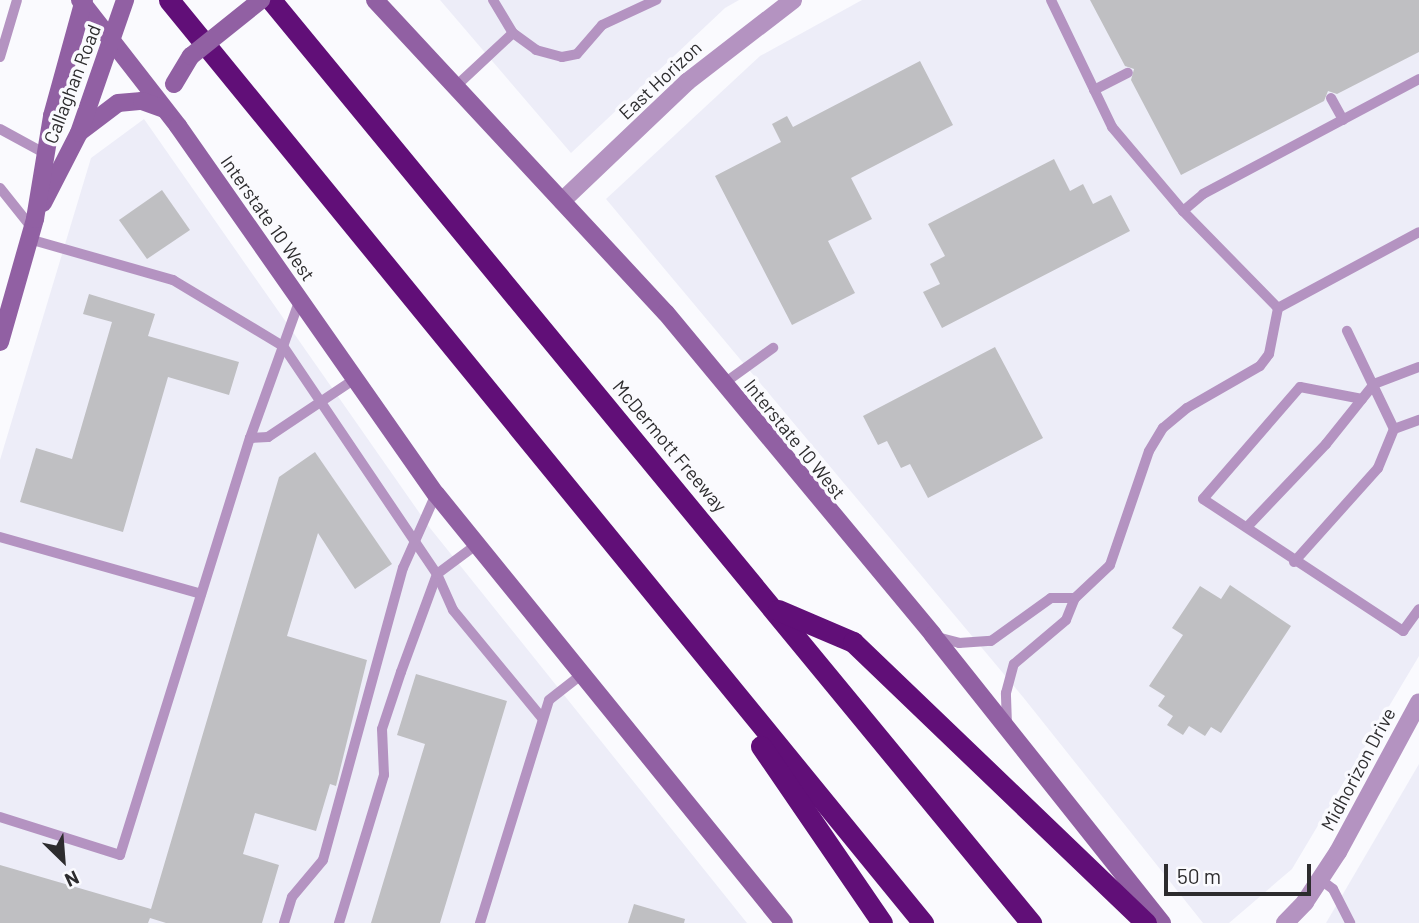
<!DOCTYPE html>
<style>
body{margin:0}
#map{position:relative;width:1419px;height:923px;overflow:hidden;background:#fafafe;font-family:Barlow,sans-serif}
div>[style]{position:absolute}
.built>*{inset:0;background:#ededf8}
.building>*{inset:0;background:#bfbfc2}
.lane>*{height:10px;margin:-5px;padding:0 5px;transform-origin:5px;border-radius:5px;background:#b493c1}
.street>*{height:18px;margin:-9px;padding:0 9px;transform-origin:9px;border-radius:9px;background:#b493c1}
.secondary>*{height:18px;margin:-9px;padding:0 9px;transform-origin:9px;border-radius:9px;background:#9160a3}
.highway>*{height:21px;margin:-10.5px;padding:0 10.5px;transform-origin:10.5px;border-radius:10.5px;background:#610f78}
.secondary-bridge>*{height:18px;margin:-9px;padding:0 9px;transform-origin:9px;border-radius:9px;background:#9160a3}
span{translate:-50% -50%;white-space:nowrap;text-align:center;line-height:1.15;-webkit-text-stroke:7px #fafafe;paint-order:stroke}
.street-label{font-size:19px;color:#2d2c2e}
.north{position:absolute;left:28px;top:825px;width:70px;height:70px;-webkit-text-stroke:5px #fafafe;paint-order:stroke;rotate:155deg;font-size:19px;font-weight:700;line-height:28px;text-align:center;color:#2d2c2e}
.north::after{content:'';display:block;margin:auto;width:24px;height:32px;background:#2d2c2e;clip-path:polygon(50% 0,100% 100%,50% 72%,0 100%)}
.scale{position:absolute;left:1164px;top:864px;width:147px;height:32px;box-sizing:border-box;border:4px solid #2d2c2e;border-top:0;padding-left:9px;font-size:21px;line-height:24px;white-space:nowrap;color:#2d2c2e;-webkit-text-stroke:5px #fafafe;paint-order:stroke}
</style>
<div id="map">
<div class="built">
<i style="clip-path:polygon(440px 0,739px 0,725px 8px,571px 153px)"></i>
<i style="clip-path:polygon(862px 0,1419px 0,1419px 656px,1292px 869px,1229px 923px,1203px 923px,1023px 697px,606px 199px,760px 56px)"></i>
<i style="clip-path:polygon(144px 119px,430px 528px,747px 923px,0 923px,0 460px,91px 158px)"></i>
<i style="clip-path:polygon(1419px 764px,1419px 923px,1326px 923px)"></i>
</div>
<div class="building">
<i style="clip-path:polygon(1090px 0,1419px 0,1419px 52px,1337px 94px,1328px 91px,1324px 101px,1181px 175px,1131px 80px,1134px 69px,1125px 66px)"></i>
<i style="clip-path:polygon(920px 61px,953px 125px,851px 178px,872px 219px,828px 241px,855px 293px,792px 325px,715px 176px,781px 142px,772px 124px,787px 116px,793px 127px)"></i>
<i style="clip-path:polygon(1054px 159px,1070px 191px,1083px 184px,1093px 204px,1111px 195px,1130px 231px,942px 328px,923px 292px,940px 284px,930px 264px,945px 256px,928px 224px)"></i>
<i style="clip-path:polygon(162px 190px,190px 230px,147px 259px,119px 220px)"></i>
<i style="clip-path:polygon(89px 294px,155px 314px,148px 336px,239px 362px,229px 395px,168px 377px,123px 532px,20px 502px,36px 448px,72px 459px,112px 322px,83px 314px)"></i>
<i style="clip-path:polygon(995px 347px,1043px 438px,928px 498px,910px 464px,901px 468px,887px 441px,878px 445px,863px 416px)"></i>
<i style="clip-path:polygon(315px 452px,392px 564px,355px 589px,318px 533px,287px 636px,367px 660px,336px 786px,330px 784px,316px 831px,255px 813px,243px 854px,279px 865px,262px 923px,166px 923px,150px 918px,148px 923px,0 923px,0 865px,151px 909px,279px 477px)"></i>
<i style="clip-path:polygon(1230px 585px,1291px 626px,1221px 733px,1211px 727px,1205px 736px,1189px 726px,1183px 735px,1167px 725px,1173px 716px,1158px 706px,1165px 696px,1149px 686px,1183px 635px,1172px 628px,1200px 586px,1221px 599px)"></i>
<i style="clip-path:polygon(416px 674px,507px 701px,440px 923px,371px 923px,425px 744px,397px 735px)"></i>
<i style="clip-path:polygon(634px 904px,685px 919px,684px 923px,628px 923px)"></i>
</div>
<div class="lane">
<i style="left:493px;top:0;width:39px;rotate:59deg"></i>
<i style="left:513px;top:33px;width:29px;rotate:36deg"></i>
<i style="left:536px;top:50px;width:27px;rotate:15deg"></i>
<i style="left:562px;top:57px;width:15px;rotate:-11deg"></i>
<i style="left:577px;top:54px;width:38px;rotate:-49deg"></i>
<i style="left:602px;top:25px;width:60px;rotate:-24.8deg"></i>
<i style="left:1051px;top:0;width:141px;rotate:64.3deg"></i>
<i style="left:1112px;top:127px;width:110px;rotate:49.8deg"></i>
<i style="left:1183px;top:211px;width:136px;rotate:45.6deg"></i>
<i style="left:0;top:57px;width:59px;rotate:-73.4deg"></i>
<i style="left:455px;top:87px;width:79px;rotate:-43deg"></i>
<i style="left:1094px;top:90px;width:38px;rotate:-27deg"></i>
<i style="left:1331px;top:98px;width:25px;rotate:61deg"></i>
<i style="left:0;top:129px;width:52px;rotate:28.5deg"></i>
<i style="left:0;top:188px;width:51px;rotate:51.3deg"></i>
<i style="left:1183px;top:211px;width:26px;rotate:-40deg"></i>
<i style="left:1203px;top:194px;width:245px;rotate:-28deg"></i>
<i style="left:29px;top:239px;width:150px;rotate:15.9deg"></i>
<i style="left:173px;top:280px;width:128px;rotate:31deg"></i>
<i style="left:283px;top:346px;width:275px;rotate:56deg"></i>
<i style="left:437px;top:574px;width:39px;rotate:66deg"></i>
<i style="left:453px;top:610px;width:141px;rotate:50.5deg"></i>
<i style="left:1278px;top:308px;width:160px;rotate:-28.3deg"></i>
<i style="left:723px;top:384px;width:62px;rotate:-35.8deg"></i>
<i style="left:1362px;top:399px;width:63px;rotate:-169deg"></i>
<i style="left:1300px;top:387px;width:148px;rotate:130.9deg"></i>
<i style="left:1203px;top:499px;width:240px;rotate:33.4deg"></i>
<i style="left:1403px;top:631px;width:27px;rotate:-54deg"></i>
<i style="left:1394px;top:429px;width:27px;rotate:-20deg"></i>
<i style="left:250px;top:438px;width:18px;rotate:-3deg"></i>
<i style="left:268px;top:437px;width:106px;rotate:-33.8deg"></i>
<i style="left:1247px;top:527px;width:115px;rotate:-46.4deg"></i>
<i style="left:1326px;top:444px;width:77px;rotate:-51.3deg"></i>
<i style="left:1374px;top:384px;width:48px;rotate:-20.7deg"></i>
<i style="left:0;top:537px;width:209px;rotate:15.8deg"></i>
<i style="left:1294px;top:562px;width:126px;rotate:-48.2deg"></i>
<i style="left:1378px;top:468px;width:42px;rotate:-67.7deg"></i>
<i style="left:1394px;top:429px;width:109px;rotate:-115.6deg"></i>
<i style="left:937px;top:637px;width:23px;rotate:15deg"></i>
<i style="left:959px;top:643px;width:32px;rotate:-4deg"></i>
<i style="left:991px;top:641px;width:74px;rotate:-35.6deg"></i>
<i style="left:1051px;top:598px;width:24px"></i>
<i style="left:1007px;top:725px;width:32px;rotate:-92deg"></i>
<i style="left:1006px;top:693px;width:30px;rotate:-75deg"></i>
<i style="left:1014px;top:664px;width:68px;rotate:-40.2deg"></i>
<i style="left:1066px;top:620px;width:24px;rotate:-68deg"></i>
<i style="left:1075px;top:598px;width:48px;rotate:-43.3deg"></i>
<i style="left:1110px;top:565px;width:120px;rotate:-71.1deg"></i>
<i style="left:1149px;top:451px;width:27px;rotate:-59deg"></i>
<i style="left:1163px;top:428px;width:31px;rotate:-40deg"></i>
<i style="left:1187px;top:408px;width:84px;rotate:-29.9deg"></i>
<i style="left:1260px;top:366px;width:15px;rotate:-53deg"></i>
<i style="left:1269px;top:354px;width:47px;rotate:-78.9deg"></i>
<i style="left:0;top:817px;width:126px;rotate:17.6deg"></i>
<i style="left:120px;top:855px;width:437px;rotate:-72.7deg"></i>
<i style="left:250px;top:438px;width:148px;rotate:-70.2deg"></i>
<i style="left:1321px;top:880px;width:15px;rotate:37deg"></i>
<i style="left:1333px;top:889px;width:38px;rotate:63deg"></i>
<i style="left:284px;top:923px;width:27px;rotate:-73deg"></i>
<i style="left:292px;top:897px;width:48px;rotate:-50deg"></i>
<i style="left:323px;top:860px;width:303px;rotate:-74.7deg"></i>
<i style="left:403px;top:568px;width:81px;rotate:-66deg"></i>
<i style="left:339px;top:923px;width:155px;rotate:-73.1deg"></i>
<i style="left:384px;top:775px;width:46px;rotate:-92.5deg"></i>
<i style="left:382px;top:729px;width:60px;rotate:-71.6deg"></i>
<i style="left:401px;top:672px;width:104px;rotate:-69.8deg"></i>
<i style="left:437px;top:574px;width:49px;rotate:-36.6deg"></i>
<i style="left:480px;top:923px;width:233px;rotate:-72.8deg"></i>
<i style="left:549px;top:700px;width:41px;rotate:-38deg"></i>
</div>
<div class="street">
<i style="left:562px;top:201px;width:173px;rotate:-43.6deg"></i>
<i style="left:687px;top:82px;width:134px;rotate:-37.7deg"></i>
<i style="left:1285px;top:923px;width:29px;rotate:-46deg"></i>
<i style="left:1305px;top:902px;width:60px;rotate:-56.6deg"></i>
<i style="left:1338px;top:852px;width:170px;rotate:-61.6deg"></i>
</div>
<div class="secondary">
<i style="left:80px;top:0;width:160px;rotate:52.1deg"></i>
<i style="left:178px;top:126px;width:449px;rotate:55deg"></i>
<i style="left:436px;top:494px;width:552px;rotate:50.95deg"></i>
<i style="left:375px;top:0;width:427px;rotate:47.1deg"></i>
<i style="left:666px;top:313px;width:418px;rotate:50.3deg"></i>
<i style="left:933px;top:635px;width:368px;rotate:51.5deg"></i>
<i style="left:81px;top:131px;width:46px;rotate:-37.1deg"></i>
<i style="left:118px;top:103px;width:24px;rotate:-5deg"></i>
<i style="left:142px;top:101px;width:23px;rotate:20deg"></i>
<i style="left:43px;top:203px;width:79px;rotate:-62.8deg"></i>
<i style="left:79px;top:133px;width:141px;rotate:-70.9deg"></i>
<i style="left:0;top:342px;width:128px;rotate:-74.1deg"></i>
<i style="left:35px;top:219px;width:104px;rotate:-80.6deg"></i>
<i style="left:52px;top:116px;width:120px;rotate:-74.6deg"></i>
</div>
<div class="highway">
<i style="left:169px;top:0;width:1192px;rotate:50.75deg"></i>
<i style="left:271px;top:0;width:1196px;rotate:50.53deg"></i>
<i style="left:778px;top:610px;width:82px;rotate:23.1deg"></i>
<i style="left:853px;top:642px;width:406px;rotate:43.8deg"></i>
<i style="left:761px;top:746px;width:214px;rotate:55.6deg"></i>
</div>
<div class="secondary-bridge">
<i style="left:174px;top:84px;width:33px;rotate:-59deg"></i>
<i style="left:191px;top:56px;width:90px;rotate:-38.7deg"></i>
</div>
<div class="street-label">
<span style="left:660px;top:80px;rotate:-43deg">East Horizon</span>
<span style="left:72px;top:84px;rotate:-69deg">Callaghan Road</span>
<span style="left:268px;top:218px;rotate:55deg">Interstate 10 West</span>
<span style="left:795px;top:439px;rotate:51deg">Interstate 10 West</span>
<span style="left:670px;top:446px;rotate:50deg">McDermott Freeway</span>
<span style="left:1358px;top:769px;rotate:-62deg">Midhorizon Drive</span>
</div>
<div class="north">N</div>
<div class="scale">50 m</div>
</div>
